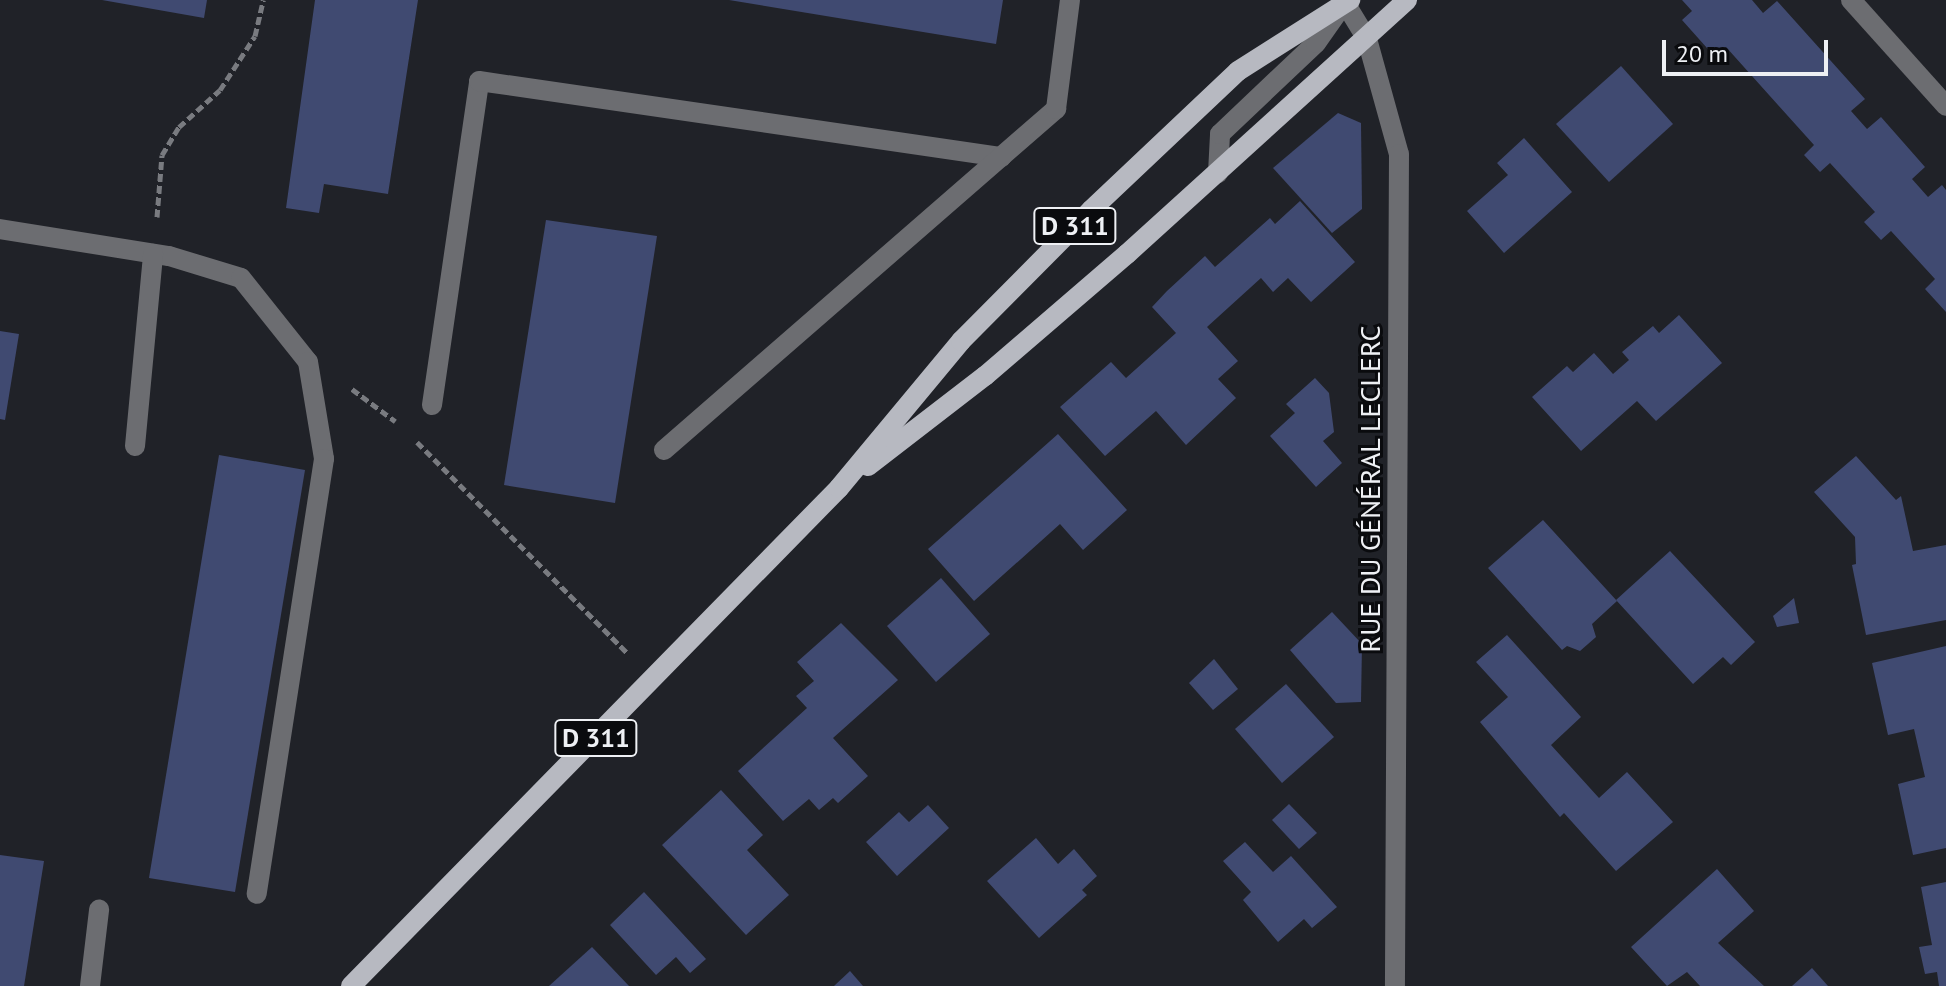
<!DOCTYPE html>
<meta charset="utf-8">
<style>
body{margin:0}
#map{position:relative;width:1946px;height:986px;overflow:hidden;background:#202228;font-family:"PT Sans",sans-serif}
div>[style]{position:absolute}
.building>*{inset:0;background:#404a71}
.path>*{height:5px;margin-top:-2.5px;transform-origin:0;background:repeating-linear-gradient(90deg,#797b80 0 8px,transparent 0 12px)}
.service>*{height:20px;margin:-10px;padding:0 10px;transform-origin:10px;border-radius:10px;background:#6c6d71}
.minor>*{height:20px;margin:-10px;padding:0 10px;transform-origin:10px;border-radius:10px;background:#6c6d71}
.tertiary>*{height:20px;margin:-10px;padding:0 10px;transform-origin:10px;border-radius:10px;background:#6c6d71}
.primary>*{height:20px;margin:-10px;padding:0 10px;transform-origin:10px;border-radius:10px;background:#b7b9c1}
span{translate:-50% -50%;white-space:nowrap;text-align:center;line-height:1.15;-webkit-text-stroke:6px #0a0b0e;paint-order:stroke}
.shield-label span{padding:2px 6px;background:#0a0b0e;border:2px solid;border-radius:6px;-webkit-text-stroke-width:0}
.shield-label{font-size:26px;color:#eef0f4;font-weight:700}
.street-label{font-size:28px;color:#eef0f4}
.scale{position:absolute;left:1662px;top:40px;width:166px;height:36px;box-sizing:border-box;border:4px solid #eef0f4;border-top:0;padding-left:10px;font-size:24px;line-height:28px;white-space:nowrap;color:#eef0f4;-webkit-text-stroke:6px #0a0b0e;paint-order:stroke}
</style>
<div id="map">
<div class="building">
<i style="clip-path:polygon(102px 0,207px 0,204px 18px)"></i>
<i style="clip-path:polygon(315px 0,418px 0,388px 194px,324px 184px,319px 213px,286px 208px)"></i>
<i style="clip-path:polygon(729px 0,1003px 0,996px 44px)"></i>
<i style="clip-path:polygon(1682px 0,1752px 0,1763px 13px,1777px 1px,1865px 99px,1851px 111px,1867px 129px,1881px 117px,1925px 167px,1912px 179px,1928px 197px,1942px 185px,1946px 190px,1946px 312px,1925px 289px,1935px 279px,1891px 231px,1881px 240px,1864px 222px,1875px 212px,1830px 163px,1820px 172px,1804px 155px,1814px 145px,1726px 47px,1715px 57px,1682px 20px,1692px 11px)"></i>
<i style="clip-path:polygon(1621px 66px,1673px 124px,1609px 182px,1556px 124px)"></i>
<i style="clip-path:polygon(1338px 113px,1361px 123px,1362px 209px,1332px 233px,1273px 168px)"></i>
<i style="clip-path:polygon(1524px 138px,1572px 192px,1504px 253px,1467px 211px,1508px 175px,1497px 163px)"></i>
<i style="clip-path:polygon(1300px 201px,1355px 262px,1311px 302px,1288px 278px,1273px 292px,1261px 278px,1207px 327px,1238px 361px,1218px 379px,1236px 398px,1186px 445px,1156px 411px,1105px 456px,1060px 407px,1111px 362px,1126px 378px,1176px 333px,1152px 307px,1167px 291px,1205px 256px,1215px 267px,1270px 218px,1275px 224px)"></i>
<i style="clip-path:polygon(546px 220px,657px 236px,615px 503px,504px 485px)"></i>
<i style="clip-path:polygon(1679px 315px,1722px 363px,1656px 421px,1637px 401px,1581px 451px,1532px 397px,1567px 366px,1573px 372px,1594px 353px,1613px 374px,1629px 360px,1622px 352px,1653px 326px,1659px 333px)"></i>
<i style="clip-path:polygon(0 331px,19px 334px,5px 420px,0 419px)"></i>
<i style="clip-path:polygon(1315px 378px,1329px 393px,1334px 432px,1323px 441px,1342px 463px,1316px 487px,1270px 436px,1295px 413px,1286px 404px)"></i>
<i style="clip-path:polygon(1058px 434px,1127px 510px,1083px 550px,1060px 524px,974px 601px,928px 549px)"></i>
<i style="clip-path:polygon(219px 455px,305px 470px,235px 892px,149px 878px)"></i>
<i style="clip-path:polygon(1856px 456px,1896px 500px,1901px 496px,1913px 551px,1946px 545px,1946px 620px,1866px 635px,1852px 565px,1856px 564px,1855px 537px,1814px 492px)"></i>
<i style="clip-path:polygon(1543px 520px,1617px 601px,1592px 624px,1596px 637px,1580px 651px,1567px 646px,1562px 650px,1488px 568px)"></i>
<i style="clip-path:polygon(1670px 551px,1755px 642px,1731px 665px,1723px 657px,1693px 684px,1616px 600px)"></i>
<i style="clip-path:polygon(941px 578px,990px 634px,936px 682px,887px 626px)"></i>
<i style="clip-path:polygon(1794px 598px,1799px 623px,1777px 627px,1773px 616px)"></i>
<i style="clip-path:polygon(1332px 612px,1362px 644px,1361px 702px,1336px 703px,1290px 650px)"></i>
<i style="clip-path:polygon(841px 623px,898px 680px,833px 738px,868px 776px,838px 803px,833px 798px,819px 810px,809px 799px,783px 821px,738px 771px,807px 708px,796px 696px,814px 681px,797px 662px)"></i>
<i style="clip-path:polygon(1507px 635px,1581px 717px,1551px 745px,1599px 798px,1627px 772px,1673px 822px,1616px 871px,1564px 813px,1560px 817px,1480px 722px,1508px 697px,1476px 662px)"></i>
<i style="clip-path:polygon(1946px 646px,1946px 848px,1913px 855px,1898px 784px,1925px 777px,1914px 729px,1888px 735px,1872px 663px)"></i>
<i style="clip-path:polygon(1214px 659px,1238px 689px,1213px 710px,1189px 683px)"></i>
<i style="clip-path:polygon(1286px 684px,1334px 737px,1282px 783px,1235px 729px)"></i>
<i style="clip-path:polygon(721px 790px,763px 835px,747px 850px,789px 895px,746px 935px,662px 845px)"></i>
<i style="clip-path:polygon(1289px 804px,1317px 833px,1299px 849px,1272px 820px)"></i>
<i style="clip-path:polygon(928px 805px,949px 828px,897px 876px,866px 842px,899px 812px,909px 822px)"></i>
<i style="clip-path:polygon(1036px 838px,1058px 864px,1074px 849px,1097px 876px,1082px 890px,1087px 895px,1039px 938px,987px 881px)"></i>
<i style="clip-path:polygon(1245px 842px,1273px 872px,1291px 856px,1337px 907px,1312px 928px,1304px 919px,1278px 942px,1243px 900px,1251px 892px,1223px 861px)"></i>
<i style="clip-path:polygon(0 855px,44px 861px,24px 986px,0 986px)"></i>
<i style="clip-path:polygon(1717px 869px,1754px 911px,1718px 943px,1764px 986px,1700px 986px,1687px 972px,1667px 986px,1631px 947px)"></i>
<i style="clip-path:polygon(1946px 882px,1946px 986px,1939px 986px,1937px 972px,1925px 974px,1919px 947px,1932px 945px,1921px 887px)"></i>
<i style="clip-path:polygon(644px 892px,706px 959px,690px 973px,676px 957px,656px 975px,610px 925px)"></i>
<i style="clip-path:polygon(592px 947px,629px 986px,549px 986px)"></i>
<i style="clip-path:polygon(1812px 968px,1828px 986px,1792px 986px)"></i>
<i style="clip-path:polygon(850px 971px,863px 986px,834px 986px)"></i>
</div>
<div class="path">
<i style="left:157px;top:217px;width:62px;rotate:-85.4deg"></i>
<i style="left:162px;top:155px;width:33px;rotate:-59deg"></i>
<i style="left:179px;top:127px;width:55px;rotate:-42.1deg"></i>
<i style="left:220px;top:90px;width:64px;rotate:-57.1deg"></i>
<i style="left:255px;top:36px;width:37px;rotate:-77deg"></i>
<i style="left:352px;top:389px;width:54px;rotate:36.7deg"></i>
<i style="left:417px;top:442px;width:298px;rotate:45.1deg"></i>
</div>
<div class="service">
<i style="left:0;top:229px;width:171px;rotate:9.1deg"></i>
<i style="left:169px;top:256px;width:75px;rotate:17deg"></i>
<i style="left:241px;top:278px;width:107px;rotate:51.4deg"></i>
<i style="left:308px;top:362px;width:98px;rotate:80.6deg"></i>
<i style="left:324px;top:459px;width:440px;rotate:98.8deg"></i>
<i style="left:432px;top:405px;width:327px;rotate:-81.7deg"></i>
<i style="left:479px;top:81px;width:528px;rotate:8.28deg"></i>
<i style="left:135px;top:446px;width:193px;rotate:-84.6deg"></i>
<i style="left:664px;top:450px;width:520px;rotate:-41.02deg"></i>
<i style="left:1056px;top:109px;width:110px;rotate:-82.7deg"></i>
<i style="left:90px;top:986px;width:77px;rotate:-83.2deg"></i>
</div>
<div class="minor">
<i style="left:1851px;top:0;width:142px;rotate:48.1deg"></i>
<i style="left:1218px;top:173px;width:39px;rotate:-87deg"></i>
<i style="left:1220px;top:134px;width:132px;rotate:-43.5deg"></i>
<i style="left:1316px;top:43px;width:45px;rotate:-54.9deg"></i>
</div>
<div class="tertiary">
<i style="left:1345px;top:3px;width:42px;rotate:58.6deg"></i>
<i style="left:1367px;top:39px;width:119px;rotate:74.5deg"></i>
<i style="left:1399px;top:154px;width:832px;rotate:90.28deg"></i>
</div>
<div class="primary">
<i style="left:868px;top:466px;width:148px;rotate:-37.6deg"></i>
<i style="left:985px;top:376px;width:187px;rotate:-40.7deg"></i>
<i style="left:1127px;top:254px;width:378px;rotate:-42.2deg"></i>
<i style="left:351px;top:986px;width:697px;rotate:-45.58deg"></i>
<i style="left:839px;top:488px;width:191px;rotate:-50.3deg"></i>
<i style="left:961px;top:341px;width:185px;rotate:-45.2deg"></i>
<i style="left:1091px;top:210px;width:202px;rotate:-43.4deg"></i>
<i style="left:1238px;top:71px;width:133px;rotate:-32.4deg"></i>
</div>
<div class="shield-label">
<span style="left:1075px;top:226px">D 311</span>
<span style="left:596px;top:738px">D 311</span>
</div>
<div class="street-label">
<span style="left:1370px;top:489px;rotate:-90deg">RUE DU GÉNÉRAL LECLERC</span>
</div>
<div class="scale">20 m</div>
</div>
